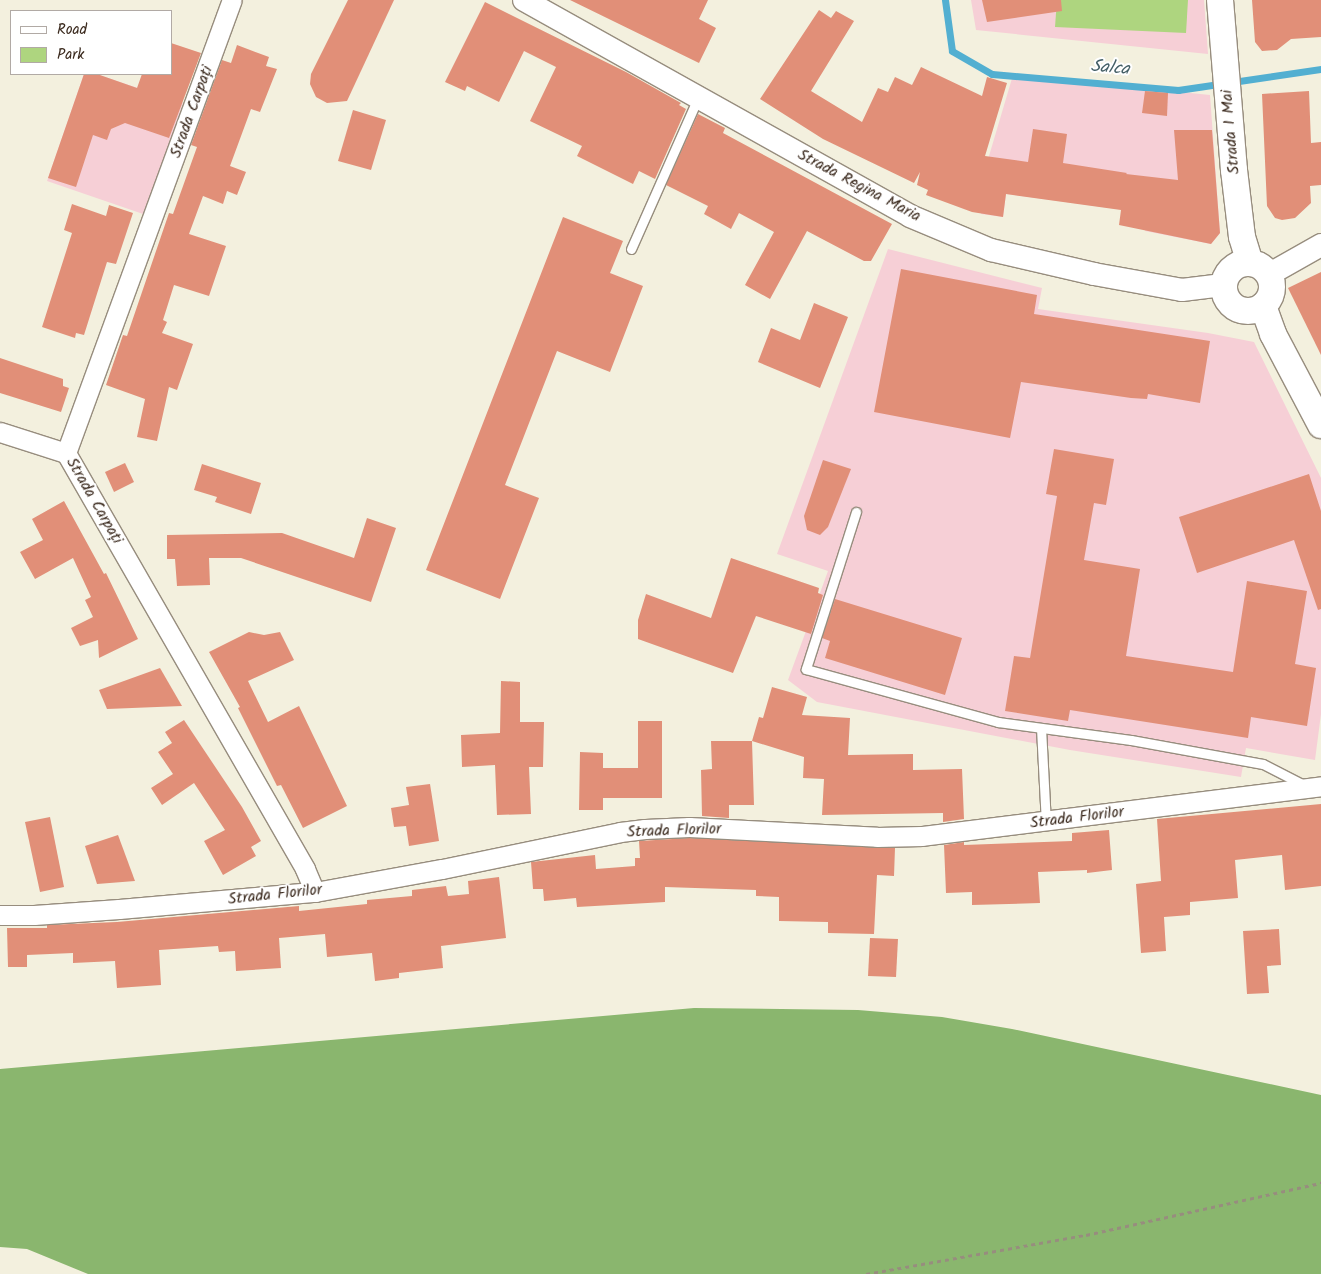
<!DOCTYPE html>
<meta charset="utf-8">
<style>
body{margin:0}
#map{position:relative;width:1321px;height:1274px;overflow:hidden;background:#f3f0de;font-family:Kalam,sans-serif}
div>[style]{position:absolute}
.built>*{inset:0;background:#f6cfd6}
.green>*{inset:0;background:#aed57f}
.forest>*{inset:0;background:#8ab66e}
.stream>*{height:7px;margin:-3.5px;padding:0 3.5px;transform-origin:3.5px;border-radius:3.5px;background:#52afd1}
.building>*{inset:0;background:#e18f78}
.path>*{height:3px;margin-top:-1.5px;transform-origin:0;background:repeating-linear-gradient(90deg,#978d7e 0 4px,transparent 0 8px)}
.roads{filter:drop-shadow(1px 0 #978d7e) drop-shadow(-1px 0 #978d7e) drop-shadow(0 1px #978d7e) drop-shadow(0 -1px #978d7e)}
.service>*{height:9px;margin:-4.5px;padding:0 4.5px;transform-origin:4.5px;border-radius:4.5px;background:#fff}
.minor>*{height:19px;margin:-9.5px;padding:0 9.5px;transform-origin:9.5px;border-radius:9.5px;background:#fff}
.tertiary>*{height:22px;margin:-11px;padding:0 11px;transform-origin:11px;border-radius:11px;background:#fff}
.secondary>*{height:26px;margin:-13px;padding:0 13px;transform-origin:13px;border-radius:13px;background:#fff}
.secondary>.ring{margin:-13px;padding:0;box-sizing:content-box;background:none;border:26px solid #fff;border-radius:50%}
span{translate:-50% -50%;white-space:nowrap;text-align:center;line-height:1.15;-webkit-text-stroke:4px #fff;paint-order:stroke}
.street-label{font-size:16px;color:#3b2a1e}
.water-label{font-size:18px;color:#445f66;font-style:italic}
.legend{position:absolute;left:10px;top:10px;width:162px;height:65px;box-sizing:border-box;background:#fff;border:1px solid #b1aaa5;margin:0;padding:6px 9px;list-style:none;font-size:15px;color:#3b2a1e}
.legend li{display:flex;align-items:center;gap:10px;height:25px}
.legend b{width:25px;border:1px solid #b1aaa5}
</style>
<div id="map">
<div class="built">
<i style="clip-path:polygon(971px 0,1204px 0,1208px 54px,976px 30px)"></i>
<i style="clip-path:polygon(84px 74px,96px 74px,183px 103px,146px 215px,47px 181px)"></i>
<i style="clip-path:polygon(1013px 75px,1210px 95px,1220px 233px,1211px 244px,1145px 231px,1147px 213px,1006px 194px,1003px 217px,981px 214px,989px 156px)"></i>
<i style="clip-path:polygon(888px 249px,1042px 288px,1038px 309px,1208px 333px,1254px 342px,1321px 478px,1321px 714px,1315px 760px,1246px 748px,1241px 777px,1070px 750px,817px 702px,788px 680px,828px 571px,777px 554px)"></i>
</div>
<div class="green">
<i style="clip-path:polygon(1057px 0,1188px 0,1186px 33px,1055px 27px)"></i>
</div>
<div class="forest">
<i style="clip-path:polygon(694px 1008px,858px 1010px,942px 1017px,1012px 1029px,1321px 1095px,1321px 1274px,88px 1274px,27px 1249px,0 1247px,0 1069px)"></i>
</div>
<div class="stream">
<i style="left:945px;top:0;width:51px;rotate:82.2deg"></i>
<i style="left:952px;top:51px;width:46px;rotate:29.9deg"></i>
<i style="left:992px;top:74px;width:187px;rotate:4.9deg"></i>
<i style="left:1178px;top:90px;width:145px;rotate:-8.4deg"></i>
</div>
<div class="building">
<i style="clip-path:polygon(348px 0,394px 0,347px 101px,327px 103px,316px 97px,310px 84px,311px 74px)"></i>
<i style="clip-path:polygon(570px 0,708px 0,699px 19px,716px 28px,699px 63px)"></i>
<i style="clip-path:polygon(982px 0,1061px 0,1062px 11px,987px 22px)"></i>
<i style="clip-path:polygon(1252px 0,1321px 0,1321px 37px,1291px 39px,1277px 50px,1262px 51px,1255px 42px)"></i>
<i style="clip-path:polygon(485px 2px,626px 72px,681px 103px,679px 105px,686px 109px,655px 179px,639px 171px,633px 184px,577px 156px,582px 146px,530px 121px,556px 67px,524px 51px,499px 102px,467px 86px,465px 91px,445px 82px)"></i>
<i style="clip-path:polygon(819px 10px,831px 18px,836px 11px,854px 21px,811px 91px,862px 122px,878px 88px,888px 92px,895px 77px,912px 85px,921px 67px,982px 96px,987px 77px,1007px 83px,985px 156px,1028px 162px,1033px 129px,1067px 134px,1063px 163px,1127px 173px,1126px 174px,1178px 180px,1174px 130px,1212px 130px,1220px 233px,1211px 244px,1119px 225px,1121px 210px,1006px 194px,1003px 217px,972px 212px,926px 195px,928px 190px,917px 185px,920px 172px,914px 183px,823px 139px,760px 99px)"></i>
<i style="clip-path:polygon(171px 43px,201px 53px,169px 138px,125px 123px,111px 129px,107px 140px,93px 135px,76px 187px,48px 178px,84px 74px,97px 74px,137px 88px,142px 74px,171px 74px)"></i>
<i style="clip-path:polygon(237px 45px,269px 57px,266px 66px,277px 69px,260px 112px,251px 109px,230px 166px,246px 172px,237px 195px,227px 191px,223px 204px,203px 196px,189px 234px,226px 246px,209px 296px,174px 285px,163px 320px,167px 322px,162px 333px,193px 344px,177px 390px,169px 387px,157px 441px,137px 437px,145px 399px,106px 385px,123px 335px,127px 336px,169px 213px,173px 214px,197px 147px,191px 145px,222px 60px,231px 63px)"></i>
<i style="clip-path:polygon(1145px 91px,1168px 93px,1167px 116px,1142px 113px)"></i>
<i style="clip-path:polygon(1309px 91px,1311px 143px,1321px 142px,1321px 185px,1310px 186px,1311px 203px,1295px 218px,1282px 220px,1275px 218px,1267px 206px,1262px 94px)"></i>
<i style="clip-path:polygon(353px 110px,386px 120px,371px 170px,338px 161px)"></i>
<i style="clip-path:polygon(698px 114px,725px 128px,723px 133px,892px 224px,871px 261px,864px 261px,807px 231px,770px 299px,745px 285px,774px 232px,739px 213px,731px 229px,704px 214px,708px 206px,666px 185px)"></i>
<i style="clip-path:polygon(72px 204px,106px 216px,109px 205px,133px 213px,116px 264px,107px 262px,84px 335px,76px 333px,75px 338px,42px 327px,72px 233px,64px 230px)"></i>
<i style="clip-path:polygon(563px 217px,623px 241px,610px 273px,643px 286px,610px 372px,557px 351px,505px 485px,539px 498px,500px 599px,426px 570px)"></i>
<i style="clip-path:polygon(901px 269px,1037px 295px,1034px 314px,1210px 341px,1200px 403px,1148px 394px,1147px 399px,1131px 398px,1021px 382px,1010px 438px,874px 412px)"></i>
<i style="clip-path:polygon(1321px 272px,1321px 355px,1288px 288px)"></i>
<i style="clip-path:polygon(814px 303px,848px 317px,820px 388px,758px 362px,771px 328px,800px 340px)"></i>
<i style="clip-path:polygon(0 358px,63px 379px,63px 386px,69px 388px,61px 412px,0 393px)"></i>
<i style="clip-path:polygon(1054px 449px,1114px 459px,1106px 505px,1094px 503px,1084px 560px,1140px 569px,1126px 656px,1233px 672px,1247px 581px,1307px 591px,1295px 664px,1316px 668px,1307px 726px,1251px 717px,1248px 738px,1070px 710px,1068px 721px,1005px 711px,1014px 656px,1030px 658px,1057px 496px,1046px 494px)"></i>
<i style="clip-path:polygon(823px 460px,851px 469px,828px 527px,820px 535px,807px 530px,804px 516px)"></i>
<i style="clip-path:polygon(125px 463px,134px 482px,114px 492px,105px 472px)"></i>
<i style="clip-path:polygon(202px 464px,261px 483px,251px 514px,215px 502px,217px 497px,194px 490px)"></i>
<i style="clip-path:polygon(1309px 474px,1321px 511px,1321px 609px,1318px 610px,1294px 540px,1197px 573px,1179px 517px)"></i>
<i style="clip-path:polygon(64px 501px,104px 574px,106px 573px,138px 639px,99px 658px,98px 640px,80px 646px,71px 628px,93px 617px,85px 600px,91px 597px,73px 558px,35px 579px,20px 552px,43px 540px,32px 519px)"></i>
<i style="clip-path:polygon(367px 518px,396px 528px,371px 602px,241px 558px,209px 558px,210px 585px,177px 586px,175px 559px,167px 559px,167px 535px,282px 533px,354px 558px)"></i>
<i style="clip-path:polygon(731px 558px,819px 588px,818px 593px,823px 595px,811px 634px,756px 616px,733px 673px,638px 639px,638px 620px,646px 594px,711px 618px)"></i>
<i style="clip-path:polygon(835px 599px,962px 638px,945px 695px,825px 658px,830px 641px,822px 638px)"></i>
<i style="clip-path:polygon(249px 632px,264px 635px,280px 632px,294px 660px,248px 681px,268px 722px,299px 706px,347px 806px,303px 828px,281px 785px,277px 786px,238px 708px,240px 707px,209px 652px)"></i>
<i style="clip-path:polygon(160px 668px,182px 706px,107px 709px,99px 690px)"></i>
<i style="clip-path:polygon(501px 681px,520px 682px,520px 722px,544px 722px,543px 767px,529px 767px,531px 814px,497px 815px,495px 765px,462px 767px,461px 735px,500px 733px)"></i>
<i style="clip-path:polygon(772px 687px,807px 697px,802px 715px,850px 718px,848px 755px,913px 754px,913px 770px,962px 769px,964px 819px,943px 822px,943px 813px,822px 815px,824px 779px,803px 778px,804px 757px,752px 741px,754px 805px,729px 805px,729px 818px,702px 816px,701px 770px,712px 769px,711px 741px,752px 741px,759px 717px,763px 718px)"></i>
<i style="clip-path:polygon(184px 720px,242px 807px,261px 841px,251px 847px,256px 856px,223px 875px,204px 841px,225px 830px,194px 783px,162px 805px,151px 788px,173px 774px,158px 752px,172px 743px,165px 732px)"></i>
<i style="clip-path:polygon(638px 721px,662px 721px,662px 798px,603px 798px,603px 810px,579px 810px,580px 752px,603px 753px,603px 768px,638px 768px)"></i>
<i style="clip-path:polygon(430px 784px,439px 841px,409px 846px,406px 826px,394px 827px,391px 808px,409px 805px,406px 787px)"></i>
<i style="clip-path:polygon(1321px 804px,1321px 886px,1285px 890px,1282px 855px,1235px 860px,1238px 898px,1190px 902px,1190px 915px,1164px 917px,1166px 951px,1141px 953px,1136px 884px,1161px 881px,1157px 819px)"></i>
<i style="clip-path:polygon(50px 817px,64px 887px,40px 892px,25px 822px)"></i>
<i style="clip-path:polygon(1109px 830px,1112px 870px,1087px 873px,1087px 870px,1038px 872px,1040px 903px,972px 905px,972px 892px,946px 893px,944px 845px,964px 842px,964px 845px,1072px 841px,1072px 833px)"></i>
<i style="clip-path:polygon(118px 835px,135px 881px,97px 884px,85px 846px)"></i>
<i style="clip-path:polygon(689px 838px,895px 848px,894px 876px,877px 875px,874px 934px,828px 933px,828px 922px,779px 921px,779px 897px,756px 896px,756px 890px,665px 887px,665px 902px,577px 907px,576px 898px,544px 901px,543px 889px,533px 889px,531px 862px,595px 855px,596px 869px,635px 866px,635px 858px,640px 858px,639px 841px)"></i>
<i style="clip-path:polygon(499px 877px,506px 938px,441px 946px,443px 968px,399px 973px,399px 978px,375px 981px,372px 953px,327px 957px,325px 934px,279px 938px,281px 968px,236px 971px,235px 951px,219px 952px,218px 946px,159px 950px,161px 985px,117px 988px,115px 961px,73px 963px,73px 953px,27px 955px,27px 967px,8px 967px,7px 928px,47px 928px,47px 925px,117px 922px,299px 906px,299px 911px,367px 904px,367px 900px,412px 896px,412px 890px,446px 886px,448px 896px,469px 894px,468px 881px)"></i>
<i style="clip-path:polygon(1279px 929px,1281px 965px,1267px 966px,1269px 993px,1247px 994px,1243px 931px)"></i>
<i style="clip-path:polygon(870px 938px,898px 939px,896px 977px,868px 976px)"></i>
</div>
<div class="path">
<i style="left:866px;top:1274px;width:223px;rotate:-10.1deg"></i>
<i style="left:1086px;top:1235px;width:241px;rotate:-12.5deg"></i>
</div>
<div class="roads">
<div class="service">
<i style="left:631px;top:249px;width:165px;rotate:-66.1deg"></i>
<i style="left:856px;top:512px;width:165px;rotate:107.7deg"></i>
<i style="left:806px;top:669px;width:199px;rotate:15.4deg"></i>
<i style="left:998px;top:722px;width:134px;rotate:7.7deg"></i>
<i style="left:1131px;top:740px;width:134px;rotate:10.3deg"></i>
<i style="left:1263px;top:764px;width:46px;rotate:27.1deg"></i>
<i style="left:1041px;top:728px;width:94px;rotate:87deg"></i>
</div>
<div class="minor">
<i style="left:0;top:432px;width:69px;rotate:17.7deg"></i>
<i style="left:66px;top:453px;width:480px;rotate:60.1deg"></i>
<i style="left:305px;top:869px;width:25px;rotate:67deg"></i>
<i style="left:66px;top:453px;width:482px;rotate:-69.9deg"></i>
<i style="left:0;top:915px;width:34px"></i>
<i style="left:34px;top:915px;width:85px;rotate:-4deg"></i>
<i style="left:119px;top:909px;width:197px;rotate:-5deg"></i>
<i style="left:315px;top:892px;width:129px;rotate:-10.3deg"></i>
<i style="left:442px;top:869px;width:182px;rotate:-11.7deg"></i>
<i style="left:620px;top:832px;width:25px;rotate:-7deg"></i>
<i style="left:645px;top:829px;width:44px;rotate:-2.6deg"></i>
<i style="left:689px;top:827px;width:188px;rotate:3deg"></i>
<i style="left:877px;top:837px;width:45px;rotate:-1.3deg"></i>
<i style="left:922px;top:836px;width:402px;rotate:-7.1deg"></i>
</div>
<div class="tertiary">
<i style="left:524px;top:0;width:442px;rotate:29.2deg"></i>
<i style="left:910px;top:216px;width:88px;rotate:22.8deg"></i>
<i style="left:991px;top:250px;width:106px;rotate:13.1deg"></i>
<i style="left:1094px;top:274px;width:89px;rotate:10.3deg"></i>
<i style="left:1182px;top:290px;width:41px;rotate:-7deg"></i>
<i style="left:1268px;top:275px;width:61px;rotate:-29.5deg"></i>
</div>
<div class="secondary">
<i style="left:1220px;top:0;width:171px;rotate:85.3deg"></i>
<i style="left:1234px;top:170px;width:67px;rotate:83.2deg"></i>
<i style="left:1242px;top:237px;width:27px;rotate:73deg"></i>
<i class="ring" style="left:1224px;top:263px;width:22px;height:22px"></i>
<i style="left:1263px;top:306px;width:30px;rotate:70deg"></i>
<i style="left:1273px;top:334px;width:103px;rotate:62.2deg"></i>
</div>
</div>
<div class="street-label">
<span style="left:192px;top:112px;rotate:-70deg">Strada Carpați</span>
<span style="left:1231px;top:132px;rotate:-95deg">Strada 1 Mai</span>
<span style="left:859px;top:186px;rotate:28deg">Strada Regina Maria</span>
<span style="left:94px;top:501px;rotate:60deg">Strada Carpați</span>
<span style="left:1077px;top:818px;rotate:-7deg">Strada Florilor</span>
<span style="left:674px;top:831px;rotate:-2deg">Strada Florilor</span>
<span style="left:275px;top:895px;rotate:-6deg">Strada Florilor</span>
</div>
<div class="water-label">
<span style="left:1110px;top:69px;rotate:5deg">Salca</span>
</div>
<ul class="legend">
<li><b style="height:6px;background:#fff"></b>Road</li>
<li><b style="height:14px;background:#aed57f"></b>Park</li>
</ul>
</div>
